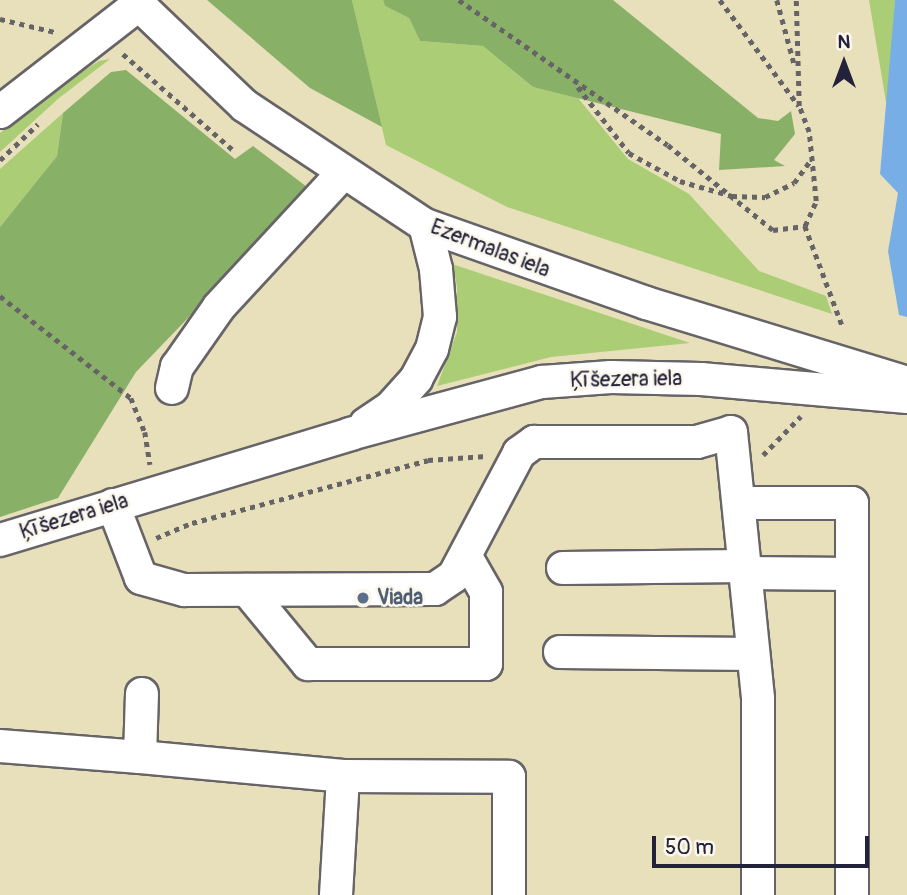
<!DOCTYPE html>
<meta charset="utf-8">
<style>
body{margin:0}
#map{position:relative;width:907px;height:895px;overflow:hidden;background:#e8e0bb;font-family:Pangolin,sans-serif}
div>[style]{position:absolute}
.green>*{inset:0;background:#abcd75}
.forest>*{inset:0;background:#88b066}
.water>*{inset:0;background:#77aee6}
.path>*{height:4.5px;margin-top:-2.25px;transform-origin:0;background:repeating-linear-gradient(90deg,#676468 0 5px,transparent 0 10px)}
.roads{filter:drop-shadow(2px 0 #676468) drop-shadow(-2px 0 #676468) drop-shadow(0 2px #676468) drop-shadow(0 -2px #676468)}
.minor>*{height:32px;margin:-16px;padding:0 16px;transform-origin:16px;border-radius:16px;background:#fff}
.dots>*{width:19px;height:19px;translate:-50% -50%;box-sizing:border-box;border:4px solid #fbf7ec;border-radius:50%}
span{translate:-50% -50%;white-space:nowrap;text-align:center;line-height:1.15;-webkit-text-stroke:5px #fbf7ec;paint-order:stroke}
.street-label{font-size:21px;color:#22223b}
.service-label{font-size:21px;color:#4e5e75;font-weight:700}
.left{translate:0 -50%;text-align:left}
.north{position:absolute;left:809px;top:28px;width:70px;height:70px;-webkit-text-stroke:5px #fbf7ec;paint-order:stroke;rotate:0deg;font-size:19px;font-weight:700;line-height:28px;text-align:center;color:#22223b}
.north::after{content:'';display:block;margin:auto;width:24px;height:32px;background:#22223b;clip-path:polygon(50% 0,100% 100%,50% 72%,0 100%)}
.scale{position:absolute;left:652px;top:836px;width:217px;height:32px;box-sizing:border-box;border:4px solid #22223b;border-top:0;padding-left:9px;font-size:21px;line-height:24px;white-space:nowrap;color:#22223b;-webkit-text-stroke:5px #fbf7ec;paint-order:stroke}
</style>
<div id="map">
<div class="green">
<i style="clip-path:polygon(352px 0,383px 0,385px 6px,409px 18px,420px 41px,483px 46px,533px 87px,578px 98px,628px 159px,689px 194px,759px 271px,826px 296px,832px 314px,507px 207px,386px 145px)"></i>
<i style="clip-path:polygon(869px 0,895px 0,888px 114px)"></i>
<i style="clip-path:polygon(110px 59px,59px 98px,0 152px,0 133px,51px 91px,99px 61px)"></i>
<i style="clip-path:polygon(63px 113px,57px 156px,0 227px,0 169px)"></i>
<i style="clip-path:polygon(452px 264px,690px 343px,551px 357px,437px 386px,457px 332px,457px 286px)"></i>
</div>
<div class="forest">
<i style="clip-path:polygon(207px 0,352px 0,382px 127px,310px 88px)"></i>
<i style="clip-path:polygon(383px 0,613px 0,758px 118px,778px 121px,791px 111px,795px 134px,774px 160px,785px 166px,719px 170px,721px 134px,533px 87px,483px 46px,420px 41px,409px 18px,385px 6px)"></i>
<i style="clip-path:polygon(126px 70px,235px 159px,253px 146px,311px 190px,136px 372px,58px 498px,0 517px,0 227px,57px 156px,63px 113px,111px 72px)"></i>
</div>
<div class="water">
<i style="clip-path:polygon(895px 0,907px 0,907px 317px,899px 315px,888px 251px,898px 193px,880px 174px)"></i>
</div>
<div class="path">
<i style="left:459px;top:0;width:254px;rotate:34.8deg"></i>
<i style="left:668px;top:145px;width:135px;rotate:39deg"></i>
<i style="left:773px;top:230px;width:32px;rotate:-7deg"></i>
<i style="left:805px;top:226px;width:27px;rotate:-66deg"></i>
<i style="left:816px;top:201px;width:69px;rotate:-95.8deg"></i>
<i style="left:809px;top:132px;width:28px;rotate:-111deg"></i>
<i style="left:799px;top:106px;width:106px;rotate:-91.6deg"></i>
<i style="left:720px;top:0;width:132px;rotate:53.3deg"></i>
<i style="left:777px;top:0;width:65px;rotate:74.9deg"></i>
<i style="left:0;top:19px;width:57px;rotate:13.3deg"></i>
<i style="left:123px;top:54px;width:146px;rotate:41.1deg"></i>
<i style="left:578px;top:87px;width:83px;rotate:52.3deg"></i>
<i style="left:629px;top:153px;width:58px;rotate:28.8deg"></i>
<i style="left:680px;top:181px;width:54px;rotate:16.1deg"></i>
<i style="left:732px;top:196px;width:33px;rotate:2deg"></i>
<i style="left:765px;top:197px;width:32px;rotate:-26deg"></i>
<i style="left:794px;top:183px;width:27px;rotate:-54deg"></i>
<i style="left:0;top:160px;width:52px;rotate:-43.5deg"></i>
<i style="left:805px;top:226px;width:106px;rotate:69.5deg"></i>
<i style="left:0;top:296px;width:166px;rotate:37.9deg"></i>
<i style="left:131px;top:398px;width:37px;rotate:68deg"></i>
<i style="left:145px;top:432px;width:33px;rotate:81deg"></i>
<i style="left:763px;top:455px;width:54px;rotate:-45.7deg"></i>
<i style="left:156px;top:538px;width:39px;rotate:-23deg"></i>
<i style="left:192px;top:523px;width:244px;rotate:-14.9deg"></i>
<i style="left:428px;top:460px;width:58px;rotate:-3.9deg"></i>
</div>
<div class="roads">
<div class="minor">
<i style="left:134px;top:0;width:153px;rotate:43.7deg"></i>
<i style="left:245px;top:106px;width:216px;rotate:33.5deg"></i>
<i style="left:425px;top:225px;width:234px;rotate:19.4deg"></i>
<i style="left:646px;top:303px;width:273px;rotate:17deg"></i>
<i style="left:0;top:112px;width:175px;rotate:-37.8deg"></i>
<i style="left:172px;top:388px;width:22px;rotate:-77deg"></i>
<i style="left:177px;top:367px;width:73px;rotate:-55deg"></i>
<i style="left:219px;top:307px;width:183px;rotate:-47.2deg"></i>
<i style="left:366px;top:424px;width:30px;rotate:-34deg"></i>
<i style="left:391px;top:407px;width:38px;rotate:-48deg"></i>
<i style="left:416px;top:379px;width:34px;rotate:-62deg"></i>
<i style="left:432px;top:349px;width:33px;rotate:-76deg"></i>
<i style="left:440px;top:317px;width:48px;rotate:-94.8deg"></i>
<i style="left:436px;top:269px;width:45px;rotate:-104deg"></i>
<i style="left:740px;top:503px;width:112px"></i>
<i style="left:852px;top:503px;width:392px;rotate:90deg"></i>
<i style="left:113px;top:505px;width:78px;rotate:69deg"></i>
<i style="left:141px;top:578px;width:45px;rotate:15.6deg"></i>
<i style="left:184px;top:590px;width:251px;rotate:-0.2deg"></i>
<i style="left:435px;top:589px;width:23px;rotate:-34deg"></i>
<i style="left:454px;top:576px;width:139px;rotate:-62.1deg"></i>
<i style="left:519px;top:453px;width:19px;rotate:-36deg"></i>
<i style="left:534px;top:442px;width:163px"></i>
<i style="left:697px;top:442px;width:35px;rotate:-16deg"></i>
<i style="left:731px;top:432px;width:268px;rotate:84.2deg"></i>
<i style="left:758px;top:699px;width:196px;rotate:90deg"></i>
<i style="left:0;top:540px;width:366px;rotate:-16.8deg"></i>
<i style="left:350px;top:434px;width:199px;rotate:-15.2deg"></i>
<i style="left:542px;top:382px;width:69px;rotate:-4.1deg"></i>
<i style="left:611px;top:377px;width:90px;rotate:1.3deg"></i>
<i style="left:701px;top:379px;width:207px;rotate:5deg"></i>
<i style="left:563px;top:568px;width:182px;rotate:-0.6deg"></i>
<i style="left:745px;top:573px;width:107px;rotate:0.5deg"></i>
<i style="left:247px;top:590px;width:96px;rotate:50.5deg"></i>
<i style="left:308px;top:664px;width:178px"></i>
<i style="left:486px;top:664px;width:72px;rotate:-90deg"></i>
<i style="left:486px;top:592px;width:40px;rotate:-119.7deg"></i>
<i style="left:560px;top:652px;width:193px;rotate:0.6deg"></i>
<i style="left:0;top:746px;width:140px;rotate:4.5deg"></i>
<i style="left:140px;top:757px;width:63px;rotate:-88.2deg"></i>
<i style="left:140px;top:757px;width:204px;rotate:5.3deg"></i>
<i style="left:343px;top:776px;width:166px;rotate:0.3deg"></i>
<i style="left:509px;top:777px;width:118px;rotate:90deg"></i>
<i style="left:336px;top:895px;width:119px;rotate:-86.6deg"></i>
</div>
</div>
<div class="dots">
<i style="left:363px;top:598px;background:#5c6f8a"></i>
</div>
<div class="street-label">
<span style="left:490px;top:249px;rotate:21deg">Ezermalas iela</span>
<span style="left:626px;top:380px;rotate:-1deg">Ķīšezera iela</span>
<span style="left:74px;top:517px;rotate:-17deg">Ķīšezera iela</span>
</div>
<div class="service-label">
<span class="left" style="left:377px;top:598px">Viada</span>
</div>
<div class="north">N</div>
<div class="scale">50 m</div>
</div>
